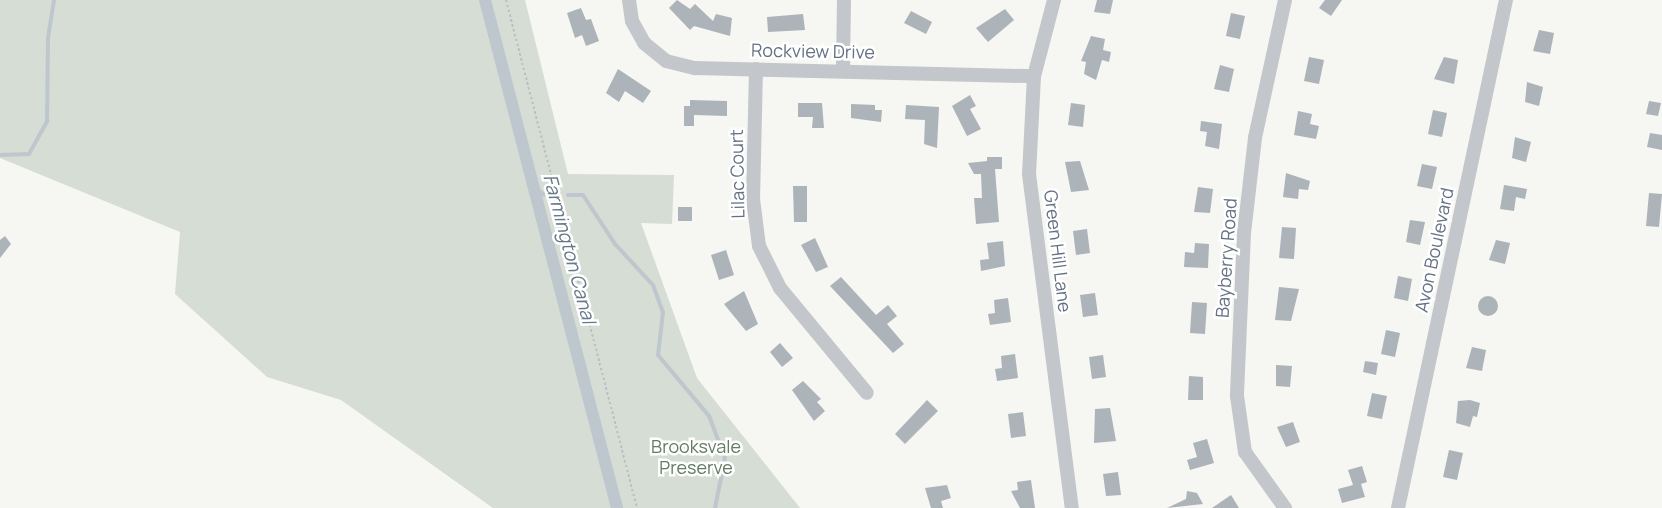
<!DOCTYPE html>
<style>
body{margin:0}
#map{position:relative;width:1662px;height:508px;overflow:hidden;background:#f6f6f3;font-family:Manrope,sans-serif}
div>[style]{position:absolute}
.green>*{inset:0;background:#d6ddd4}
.stream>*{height:4px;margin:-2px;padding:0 2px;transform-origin:2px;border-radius:2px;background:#bfc7ce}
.canal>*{height:12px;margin:-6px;padding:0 6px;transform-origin:6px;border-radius:6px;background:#bfc7ce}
.building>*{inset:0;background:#acb3b9}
.round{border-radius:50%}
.path>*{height:2px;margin-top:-1px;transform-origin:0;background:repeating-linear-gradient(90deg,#bdbec1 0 2.5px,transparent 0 5px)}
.minor>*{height:14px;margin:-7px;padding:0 7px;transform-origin:7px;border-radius:7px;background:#c3c6ca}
span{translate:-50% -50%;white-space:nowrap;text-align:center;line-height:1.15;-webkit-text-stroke:5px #fff;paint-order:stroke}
.street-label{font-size:18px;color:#657184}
.park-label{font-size:18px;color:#657b64}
.water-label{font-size:19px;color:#657988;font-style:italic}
</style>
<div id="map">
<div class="green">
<i style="clip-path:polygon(0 0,525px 0,568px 174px,674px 175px,672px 224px,641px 223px,697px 378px,800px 508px,493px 508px,341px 400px,267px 377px,175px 294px,180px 232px,0 158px)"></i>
</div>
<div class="stream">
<i style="left:0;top:155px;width:29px;rotate:-2deg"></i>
<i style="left:29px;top:154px;width:38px;rotate:-61deg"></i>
<i style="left:47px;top:121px;width:83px;rotate:-89.3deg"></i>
<i style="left:48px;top:38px;width:38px;rotate:-81deg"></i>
<i style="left:533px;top:186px;width:14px;rotate:39deg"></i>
<i style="left:568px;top:195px;width:15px"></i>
<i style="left:583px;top:195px;width:59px;rotate:56.9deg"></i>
<i style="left:615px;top:244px;width:56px;rotate:47.2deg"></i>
<i style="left:653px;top:285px;width:29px;rotate:70deg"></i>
<i style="left:663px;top:312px;width:43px;rotate:96.6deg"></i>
<i style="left:658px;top:355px;width:80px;rotate:50.1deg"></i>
<i style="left:709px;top:416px;width:45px;rotate:69.1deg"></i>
<i style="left:725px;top:458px;width:51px;rotate:101.3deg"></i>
</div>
<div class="canal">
<i style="left:485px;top:0;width:525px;rotate:75.43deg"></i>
</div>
<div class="building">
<i style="clip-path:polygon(677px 0,690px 9px,695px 4px,713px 21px,716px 14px,732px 18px,730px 36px,694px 26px,690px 30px,669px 8px)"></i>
<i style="clip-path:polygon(1097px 0,1113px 0,1110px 14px,1094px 12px)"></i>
<i style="clip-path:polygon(1325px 0,1342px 0,1331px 16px,1319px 8px)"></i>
<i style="clip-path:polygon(581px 8px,586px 20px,591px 19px,599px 41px,586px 46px,582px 35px,575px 38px,567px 13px)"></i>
<i style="clip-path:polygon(1005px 9px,1014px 20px,988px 42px,976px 28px)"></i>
<i style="clip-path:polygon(911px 11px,932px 22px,926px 34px,904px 23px)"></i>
<i style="clip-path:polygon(1231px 13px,1245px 16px,1240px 39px,1226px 36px)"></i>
<i style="clip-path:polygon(803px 14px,805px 30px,768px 32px,767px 17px)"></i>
<i style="clip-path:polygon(1539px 30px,1554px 33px,1550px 54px,1533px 51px)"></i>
<i style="clip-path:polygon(1091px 36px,1105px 39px,1103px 50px,1111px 52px,1109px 62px,1102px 60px,1096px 80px,1084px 74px,1086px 62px,1081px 61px)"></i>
<i style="clip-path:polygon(1309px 57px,1324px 60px,1319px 84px,1304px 81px)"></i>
<i style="clip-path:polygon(1444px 57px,1458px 60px,1454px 84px,1434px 79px)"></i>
<i style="clip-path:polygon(1220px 65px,1234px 69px,1229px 92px,1214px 89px)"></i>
<i style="clip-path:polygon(618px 69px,651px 91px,643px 103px,625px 91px,619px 102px,606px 93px)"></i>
<i style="clip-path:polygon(1527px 82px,1543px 87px,1539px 106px,1525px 102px)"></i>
<i style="clip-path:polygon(970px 95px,976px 106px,970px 109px,981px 129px,967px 136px,952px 106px)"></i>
<i style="clip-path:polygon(690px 100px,727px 101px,727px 116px,694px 115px,694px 126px,684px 126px,684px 106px,690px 106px)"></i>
<i style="clip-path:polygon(1649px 101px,1661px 103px,1658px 116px,1646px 114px)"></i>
<i style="clip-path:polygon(798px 103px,822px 103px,824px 128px,812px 128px,813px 117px,798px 117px)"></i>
<i style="clip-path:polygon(1071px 103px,1085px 105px,1083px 127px,1068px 125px)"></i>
<i style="clip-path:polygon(851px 104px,875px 105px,875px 110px,882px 110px,881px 122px,851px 118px)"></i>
<i style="clip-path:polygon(906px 105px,939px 107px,937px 148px,924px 144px,925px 120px,905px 119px)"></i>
<i style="clip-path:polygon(1433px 110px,1447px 113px,1442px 137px,1428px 134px)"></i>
<i style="clip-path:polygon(1298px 111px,1312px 114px,1310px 124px,1319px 126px,1316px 139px,1294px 135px)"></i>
<i style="clip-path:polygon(1201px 121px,1222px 124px,1219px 149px,1205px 146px,1207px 132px,1200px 131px)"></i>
<i style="clip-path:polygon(1650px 133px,1662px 135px,1662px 150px,1647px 147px)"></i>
<i style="clip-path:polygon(1515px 137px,1531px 142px,1526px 162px,1512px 158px)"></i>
<i style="clip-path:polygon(987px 157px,1002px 157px,1002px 169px,995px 169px,999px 222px,976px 224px,974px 198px,982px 198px,981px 174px,974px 174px,968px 163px,987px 161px)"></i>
<i style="clip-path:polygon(1080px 161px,1089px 190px,1071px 192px,1065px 162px)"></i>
<i style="clip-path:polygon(1422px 164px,1437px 167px,1432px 189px,1417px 186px)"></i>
<i style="clip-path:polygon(1286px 173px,1310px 181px,1308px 190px,1299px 189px,1298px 199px,1283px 197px)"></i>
<i style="clip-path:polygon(1504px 185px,1527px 189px,1525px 199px,1516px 197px,1514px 211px,1500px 209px)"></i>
<i style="clip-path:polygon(793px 186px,807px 186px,807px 222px,794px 222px)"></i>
<i style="clip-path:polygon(1198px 187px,1213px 189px,1210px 213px,1194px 212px)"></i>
<i style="clip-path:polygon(1649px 193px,1662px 194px,1659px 227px,1646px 226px)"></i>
<i style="clip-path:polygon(678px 207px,692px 207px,692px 221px,678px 221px)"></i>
<i style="clip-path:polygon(1410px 220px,1425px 222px,1420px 245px,1406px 242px)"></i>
<i style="clip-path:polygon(1282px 227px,1296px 228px,1294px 259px,1279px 258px)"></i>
<i style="clip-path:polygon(1087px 229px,1090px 253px,1076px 255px,1073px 231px)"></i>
<i style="clip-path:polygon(5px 236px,11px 244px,0 258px,0 240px)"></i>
<i style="clip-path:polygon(815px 238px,828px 267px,816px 272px,801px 245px)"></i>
<i style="clip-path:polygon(1496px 240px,1510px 243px,1505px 264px,1489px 260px)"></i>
<i style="clip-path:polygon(1003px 241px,1005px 266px,981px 271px,980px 260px,989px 259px,987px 243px)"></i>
<i style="clip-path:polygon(1195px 243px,1209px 244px,1208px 268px,1184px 267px,1185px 252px,1194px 253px)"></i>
<i style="clip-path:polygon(726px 250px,734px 275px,719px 280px,711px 255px)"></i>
<i style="clip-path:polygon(1398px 276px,1412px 279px,1408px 301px,1394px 298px)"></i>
<i style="clip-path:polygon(841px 277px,876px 315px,888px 305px,897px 316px,887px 324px,904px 344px,893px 353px,830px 286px)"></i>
<i style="clip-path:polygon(1279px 287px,1299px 289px,1291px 321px,1275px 320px)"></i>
<i style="clip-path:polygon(744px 291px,758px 324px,746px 331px,724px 304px)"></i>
<i style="clip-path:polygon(1095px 293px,1098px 315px,1083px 317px,1080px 295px)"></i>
<i class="round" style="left:1478px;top:296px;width:20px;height:20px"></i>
<i style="clip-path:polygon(1008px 298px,1011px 322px,990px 325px,988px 314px,995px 313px,994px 300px)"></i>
<i style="clip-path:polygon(1192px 302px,1207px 303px,1205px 334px,1190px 333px)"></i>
<i style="clip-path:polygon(1386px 330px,1400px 333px,1395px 357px,1381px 354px)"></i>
<i style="clip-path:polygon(780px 343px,793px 358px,782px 367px,770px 352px)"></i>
<i style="clip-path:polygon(1472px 347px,1486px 350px,1482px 371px,1466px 368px)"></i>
<i style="clip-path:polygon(1015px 354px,1018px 378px,997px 381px,995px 369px,1002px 368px,1001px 356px)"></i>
<i style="clip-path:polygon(1103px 355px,1106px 377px,1092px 379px,1089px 357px)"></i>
<i style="clip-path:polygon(1365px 361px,1378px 363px,1376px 375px,1363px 372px)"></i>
<i style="clip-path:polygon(1276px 365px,1292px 366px,1290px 387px,1276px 386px)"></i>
<i style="clip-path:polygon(1189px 376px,1203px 377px,1203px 400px,1188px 400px)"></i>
<i style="clip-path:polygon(803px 381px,821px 399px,817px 402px,825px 411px,814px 421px,792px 390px)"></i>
<i style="clip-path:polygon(1372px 393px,1387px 396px,1382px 419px,1367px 416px)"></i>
<i style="clip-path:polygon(927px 400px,938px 411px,905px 444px,895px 434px)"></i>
<i style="clip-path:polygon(1470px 400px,1480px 403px,1477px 417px,1473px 416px,1470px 427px,1456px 423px,1458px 401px)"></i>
<i style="clip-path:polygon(1110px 408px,1116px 441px,1094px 443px,1095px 409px)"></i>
<i style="clip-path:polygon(1023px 412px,1026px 436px,1011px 438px,1008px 414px)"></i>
<i style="clip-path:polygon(1293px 422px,1300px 442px,1286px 447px,1277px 427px)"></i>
<i style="clip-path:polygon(1207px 439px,1214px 463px,1190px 470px,1187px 460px,1197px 457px,1193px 443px)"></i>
<i style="clip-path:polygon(1449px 450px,1463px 453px,1457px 480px,1443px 477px)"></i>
<i style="clip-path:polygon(1362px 466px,1367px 482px,1361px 484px,1365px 497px,1342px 503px,1338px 489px,1353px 485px,1348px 470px)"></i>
<i style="clip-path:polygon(1118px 472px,1121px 495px,1106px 496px,1103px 474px)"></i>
<i style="clip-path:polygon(1031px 480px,1035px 508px,1020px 508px,1011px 491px,1018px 490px,1017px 482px)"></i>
<i style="clip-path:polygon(947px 485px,951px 498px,941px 501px,943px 508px,931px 508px,925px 488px)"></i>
<i style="clip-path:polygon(1187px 491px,1197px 493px,1203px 504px,1167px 508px,1186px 499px)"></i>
<i style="clip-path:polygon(1231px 495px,1239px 508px,1212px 508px)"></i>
</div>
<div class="path">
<i style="left:506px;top:0;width:525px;rotate:75.54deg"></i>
</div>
<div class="minor">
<i style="left:629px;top:0;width:21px;rotate:82deg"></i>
<i style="left:632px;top:21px;width:25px;rotate:61deg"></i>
<i style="left:644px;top:43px;width:28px;rotate:39deg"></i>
<i style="left:666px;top:61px;width:30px;rotate:14deg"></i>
<i style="left:695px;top:68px;width:339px;rotate:1.4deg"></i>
<i style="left:1054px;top:0;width:79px;rotate:104.7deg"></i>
<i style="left:1034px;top:76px;width:98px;rotate:92.9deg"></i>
<i style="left:1029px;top:174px;width:337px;rotate:82.7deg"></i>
<i style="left:1285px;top:0;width:141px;rotate:102.3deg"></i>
<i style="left:1255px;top:138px;width:96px;rotate:96.6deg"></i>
<i style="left:1244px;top:233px;width:163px;rotate:92.5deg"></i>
<i style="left:1237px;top:396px;width:57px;rotate:81.9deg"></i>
<i style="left:1245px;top:452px;width:69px;rotate:54.5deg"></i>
<i style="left:756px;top:69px;width:130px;rotate:91.3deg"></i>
<i style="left:753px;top:199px;width:47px;rotate:82.7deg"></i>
<i style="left:759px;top:246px;width:47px;rotate:63.4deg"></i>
<i style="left:780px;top:288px;width:136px;rotate:50.4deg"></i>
<i style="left:843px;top:70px;width:70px;rotate:-89.2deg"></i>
<i style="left:1398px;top:508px;width:519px;rotate:-78deg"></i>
</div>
<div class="street-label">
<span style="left:813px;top:51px;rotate:1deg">Rockview Drive</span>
<span style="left:737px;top:174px;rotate:-91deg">Lilac Court</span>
<span style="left:1434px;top:250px;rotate:-78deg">Avon Boulevard</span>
<span style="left:1058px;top:251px;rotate:83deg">Green Hill Lane</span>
<span style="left:1226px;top:258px;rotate:-86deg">Bayberry Road</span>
</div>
<div class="park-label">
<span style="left:696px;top:457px">Brooksvale<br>Preserve</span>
</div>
<div class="water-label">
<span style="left:569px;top:249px;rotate:75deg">Farmington Canal</span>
</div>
</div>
